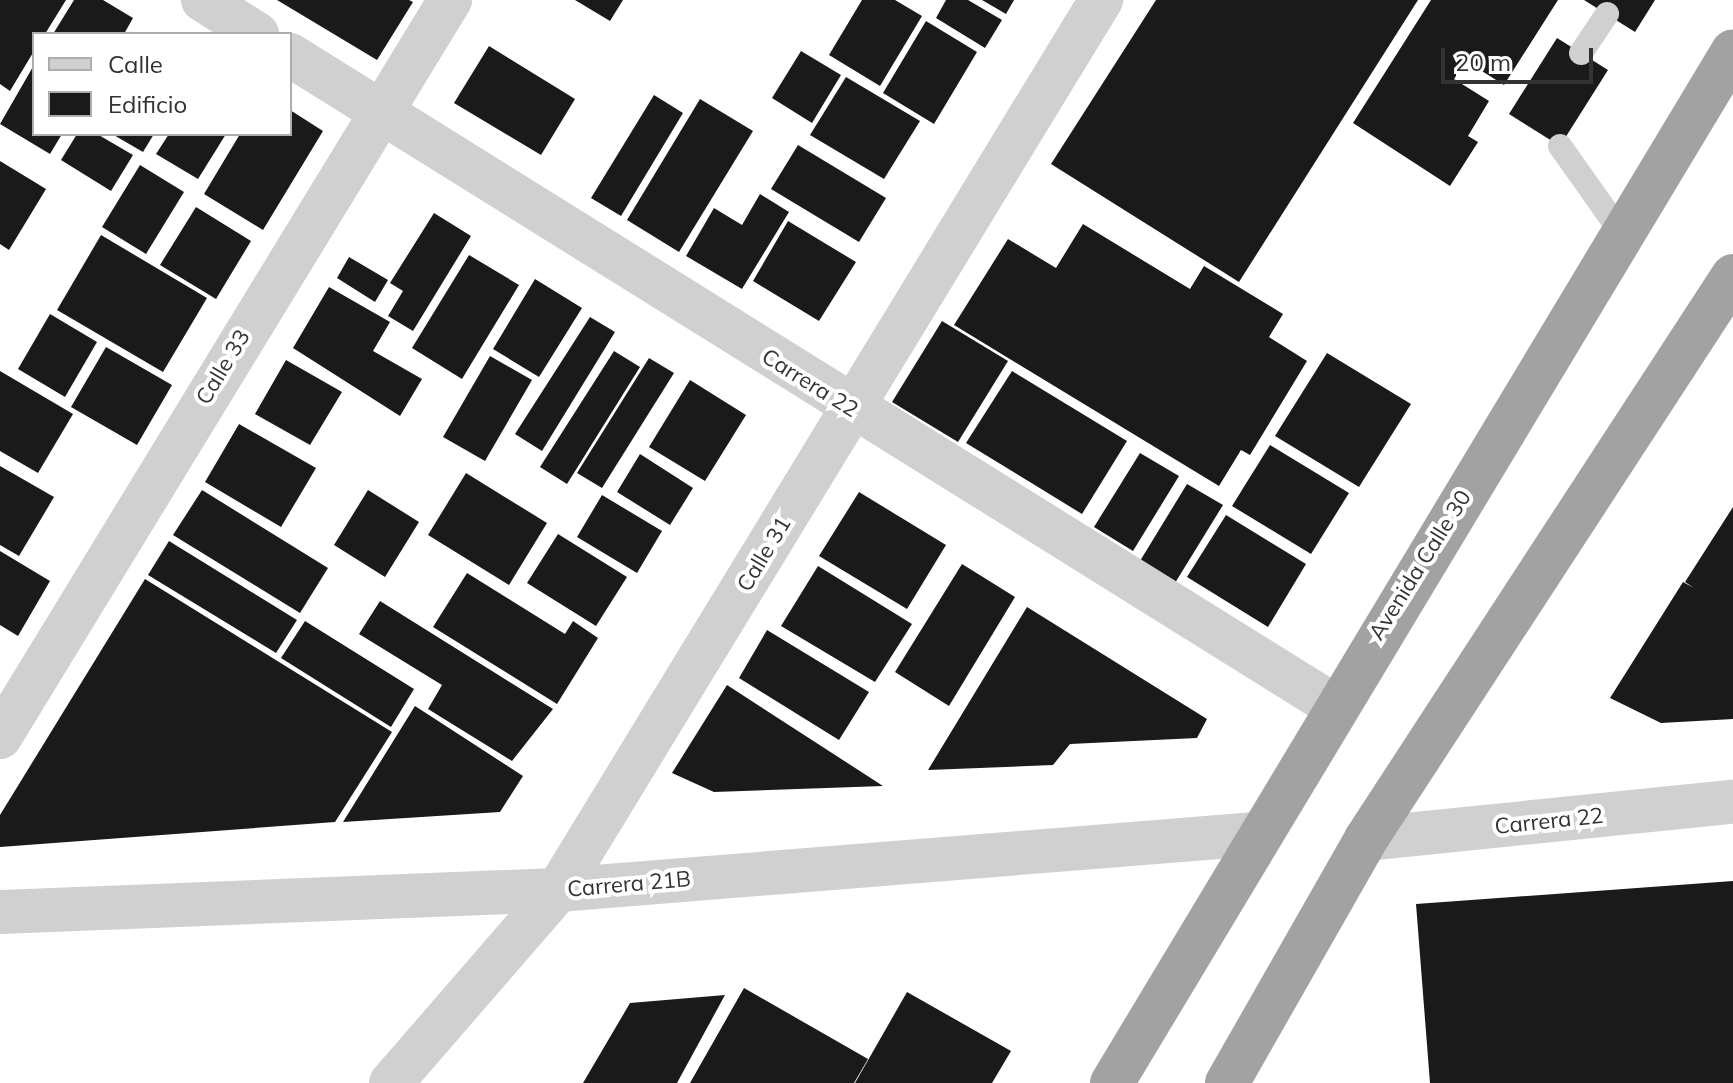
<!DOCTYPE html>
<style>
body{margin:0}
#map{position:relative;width:1733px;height:1083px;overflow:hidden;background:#fff;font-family:Mulish,sans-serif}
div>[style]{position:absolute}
.building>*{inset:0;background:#1a1a1a}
.service>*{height:24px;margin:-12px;padding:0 12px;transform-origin:12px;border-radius:12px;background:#d0d0d0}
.minor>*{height:44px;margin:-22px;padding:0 22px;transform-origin:22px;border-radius:22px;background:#d0d0d0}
.tertiary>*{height:44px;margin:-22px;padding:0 22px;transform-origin:22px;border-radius:22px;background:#d0d0d0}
.trunk>*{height:44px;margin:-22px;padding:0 22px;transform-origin:22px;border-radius:22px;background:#a2a2a2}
span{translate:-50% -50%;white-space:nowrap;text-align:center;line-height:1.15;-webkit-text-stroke:8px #fff;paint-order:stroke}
.street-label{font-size:22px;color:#333}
.legend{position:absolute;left:32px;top:32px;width:260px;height:104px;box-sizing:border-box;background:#fff;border:2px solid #adadad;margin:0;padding:10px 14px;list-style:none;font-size:24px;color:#333}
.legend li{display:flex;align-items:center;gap:16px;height:40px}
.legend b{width:40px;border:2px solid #adadad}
.scale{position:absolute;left:1441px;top:48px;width:152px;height:36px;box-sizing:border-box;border:4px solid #333;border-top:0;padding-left:10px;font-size:24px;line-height:28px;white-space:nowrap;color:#333;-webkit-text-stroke:6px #fff;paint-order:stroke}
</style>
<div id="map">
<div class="building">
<i style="clip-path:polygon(0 0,66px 0,45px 34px,34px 34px,34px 51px,10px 91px,0 84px)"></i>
<i style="clip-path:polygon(74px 0,103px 0,133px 18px,124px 34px,53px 34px)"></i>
<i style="clip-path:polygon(277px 0,409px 0,413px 2px,377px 60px)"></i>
<i style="clip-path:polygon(575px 0,623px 0,610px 21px)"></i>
<i style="clip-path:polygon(862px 0,895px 0,922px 16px,880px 86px,829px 55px)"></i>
<i style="clip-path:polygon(946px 0,968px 0,1002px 20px,985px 48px,936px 18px)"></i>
<i style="clip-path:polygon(982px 0,1014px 0,1006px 14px)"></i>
<i style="clip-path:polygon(1156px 0,1418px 0,1239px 282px,1051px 164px)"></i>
<i style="clip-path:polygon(1431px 0,1558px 0,1504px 85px,1466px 61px,1454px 79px,1489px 101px,1468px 136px,1478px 142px,1450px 186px,1353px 123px)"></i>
<i style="clip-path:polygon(1584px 0,1655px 0,1635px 32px)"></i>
<i style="clip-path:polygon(926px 21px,977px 52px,934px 124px,883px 93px)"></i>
<i style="clip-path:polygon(1557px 38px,1608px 70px,1560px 146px,1509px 114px)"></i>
<i style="clip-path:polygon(489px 46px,575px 99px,541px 155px,454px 103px)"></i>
<i style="clip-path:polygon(801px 51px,841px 75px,812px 123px,772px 98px)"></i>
<i style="clip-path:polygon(34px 65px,34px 134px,62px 134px,50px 154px,0 124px)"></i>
<i style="clip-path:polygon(846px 77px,920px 121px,884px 179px,810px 135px)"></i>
<i style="clip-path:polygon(654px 95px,683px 113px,621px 216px,591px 198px)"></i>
<i style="clip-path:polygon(700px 99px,753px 131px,679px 252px,627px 220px)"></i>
<i style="clip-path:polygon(290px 110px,323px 131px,263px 230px,204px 194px,240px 134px,290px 134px)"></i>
<i style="clip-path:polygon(77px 134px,97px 134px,133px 155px,111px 191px,61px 160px)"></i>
<i style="clip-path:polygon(112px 134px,154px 134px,143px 152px)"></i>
<i style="clip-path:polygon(169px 134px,226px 134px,198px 179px,156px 154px)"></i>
<i style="clip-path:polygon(798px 145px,886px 198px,859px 242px,771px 189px)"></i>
<i style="clip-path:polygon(0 161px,46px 189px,9px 250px,0 244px)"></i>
<i style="clip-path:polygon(140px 165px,184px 192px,146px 254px,102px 227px)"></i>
<i style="clip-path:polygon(760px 194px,789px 212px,742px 289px,686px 256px,714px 208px,742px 225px)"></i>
<i style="clip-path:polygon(196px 207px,251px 241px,216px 299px,160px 265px)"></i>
<i style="clip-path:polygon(434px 213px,471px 236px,413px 331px,388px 316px,403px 291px,390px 283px)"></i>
<i style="clip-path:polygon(788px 221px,856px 262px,819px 321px,753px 281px)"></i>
<i style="clip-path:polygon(1083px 224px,1190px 289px,1204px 266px,1283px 314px,1269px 337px,1307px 361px,1250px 455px,1241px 450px,1219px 486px,954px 325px,1008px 239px,1056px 268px)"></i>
<i style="clip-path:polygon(101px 235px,207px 298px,163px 372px,57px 310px)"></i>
<i style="clip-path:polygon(469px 255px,519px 285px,462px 379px,412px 348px)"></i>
<i style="clip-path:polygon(349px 257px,388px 280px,375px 302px,337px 278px)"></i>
<i style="clip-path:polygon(535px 279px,582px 308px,539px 377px,493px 349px)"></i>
<i style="clip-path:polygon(329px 287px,390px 322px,373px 351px,422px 379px,400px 416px,293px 348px)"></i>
<i style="clip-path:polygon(50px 314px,97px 342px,65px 397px,18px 369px)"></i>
<i style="clip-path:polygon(590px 317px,615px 332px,542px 451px,515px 434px)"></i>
<i style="clip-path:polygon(942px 321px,1008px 361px,958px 442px,892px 402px)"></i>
<i style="clip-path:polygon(106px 347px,172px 385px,137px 445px,71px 407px)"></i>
<i style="clip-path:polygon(614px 351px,640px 367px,567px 484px,540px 467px)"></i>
<i style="clip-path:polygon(1327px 353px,1411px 404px,1359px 487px,1275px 436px)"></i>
<i style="clip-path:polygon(490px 356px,532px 380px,485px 461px,443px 437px)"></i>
<i style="clip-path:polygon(649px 358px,674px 373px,602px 488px,577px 473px)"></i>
<i style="clip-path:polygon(286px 360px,342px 392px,310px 445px,255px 414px)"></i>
<i style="clip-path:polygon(0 371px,73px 414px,38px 473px,0 451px)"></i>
<i style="clip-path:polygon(1012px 371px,1127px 441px,1082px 514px,966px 443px)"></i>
<i style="clip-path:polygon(690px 380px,746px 415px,705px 481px,649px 447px)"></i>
<i style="clip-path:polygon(239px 424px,316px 468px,281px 527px,205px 482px)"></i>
<i style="clip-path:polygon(1270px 445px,1349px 493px,1311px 554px,1232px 506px)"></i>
<i style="clip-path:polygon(1140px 453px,1179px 476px,1133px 551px,1094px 527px)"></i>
<i style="clip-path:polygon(640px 454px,693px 488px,670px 525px,617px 492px)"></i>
<i style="clip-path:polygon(0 466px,54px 497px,19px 556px,0 545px)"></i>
<i style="clip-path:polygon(466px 473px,547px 523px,509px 585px,428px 535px)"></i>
<i style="clip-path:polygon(1187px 484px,1223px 505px,1175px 583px,1140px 561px)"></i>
<i style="clip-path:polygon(202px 490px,328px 568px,300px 613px,173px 535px)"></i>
<i style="clip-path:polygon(368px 490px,419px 522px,385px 577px,334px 545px)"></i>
<i style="clip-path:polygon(859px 492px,946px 545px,907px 609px,819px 556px)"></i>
<i style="clip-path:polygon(602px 495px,662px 531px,637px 573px,577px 537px)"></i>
<i style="clip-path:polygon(1733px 507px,1733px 719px,1661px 723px,1610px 698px,1683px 582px,1694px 588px,1685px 582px)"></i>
<i style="clip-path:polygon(1226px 515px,1306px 564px,1268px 627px,1187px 577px)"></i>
<i style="clip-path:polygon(558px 534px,627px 577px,596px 626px,527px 583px)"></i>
<i style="clip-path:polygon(169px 541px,297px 620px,276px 653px,148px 575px)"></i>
<i style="clip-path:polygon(0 551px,50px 581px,18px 636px,0 625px)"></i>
<i style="clip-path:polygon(962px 564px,1015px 597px,949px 706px,895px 672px)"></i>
<i style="clip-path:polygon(818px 566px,912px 624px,875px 682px,781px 626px)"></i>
<i style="clip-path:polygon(467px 573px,565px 634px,573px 621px,598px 638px,557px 704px,433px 627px)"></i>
<i style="clip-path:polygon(145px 579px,392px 732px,335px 822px,0 847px,0 815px)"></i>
<i style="clip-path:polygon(380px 601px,553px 709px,512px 761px,428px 709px,442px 685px,359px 634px)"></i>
<i style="clip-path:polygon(1027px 607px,1207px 719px,1197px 738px,1070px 744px,1053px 765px,928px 770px)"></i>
<i style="clip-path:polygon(305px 621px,414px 689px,391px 727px,281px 658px)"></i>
<i style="clip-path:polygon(767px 630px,869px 692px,839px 740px,739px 678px)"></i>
<i style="clip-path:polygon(727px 685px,883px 786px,714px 792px,672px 773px)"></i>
<i style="clip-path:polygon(415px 706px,523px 776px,500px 812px,343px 822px)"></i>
<i style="clip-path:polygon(1733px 881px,1733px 1083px,1430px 1083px,1416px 904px)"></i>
<i style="clip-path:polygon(744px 988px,868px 1059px,854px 1083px,690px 1083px)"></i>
<i style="clip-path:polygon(907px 992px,1011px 1051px,992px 1083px,855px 1083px)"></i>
<i style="clip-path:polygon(725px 995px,677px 1083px,583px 1083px,630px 1003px)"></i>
</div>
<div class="service">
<i style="left:1581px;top:53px;width:47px;rotate:-56.3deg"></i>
<i style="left:1560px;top:146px;width:109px;rotate:54.7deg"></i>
</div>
<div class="minor">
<i style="left:0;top:737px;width:864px;rotate:-58.59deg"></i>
<i style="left:1366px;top:839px;width:369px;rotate:-5.8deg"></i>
<i style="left:0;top:912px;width:558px;rotate:-2.26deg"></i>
<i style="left:558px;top:890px;width:700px;rotate:-4.59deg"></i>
<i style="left:391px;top:1083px;width:255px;rotate:-49.1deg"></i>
<i style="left:558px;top:890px;width:1043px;rotate:-58.61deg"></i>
</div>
<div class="tertiary">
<i style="left:203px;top:0;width:64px;rotate:32.2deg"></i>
<i style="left:290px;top:55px;width:1229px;rotate:31.93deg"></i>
</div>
<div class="trunk">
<i style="left:1112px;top:1083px;width:1204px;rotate:-58.96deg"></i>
<i style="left:1227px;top:1083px;width:281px;rotate:-60.3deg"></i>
<i style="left:1366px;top:839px;width:672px;rotate:-56.9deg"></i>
</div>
<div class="street-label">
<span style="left:223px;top:367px;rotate:-59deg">Calle 33</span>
<span style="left:810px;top:383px;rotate:32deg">Carrera 22</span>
<span style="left:764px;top:554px;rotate:-59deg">Calle 31</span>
<span style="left:1420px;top:565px;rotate:-58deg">Avenida Calle 30</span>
<span style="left:1549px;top:821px;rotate:-6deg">Carrera 22</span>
<span style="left:629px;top:884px;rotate:-5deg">Carrera 21B</span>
</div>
<ul class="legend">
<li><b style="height:10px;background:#d0d0d0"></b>Calle</li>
<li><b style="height:22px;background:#1a1a1a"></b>Edificio</li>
</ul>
<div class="scale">20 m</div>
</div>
